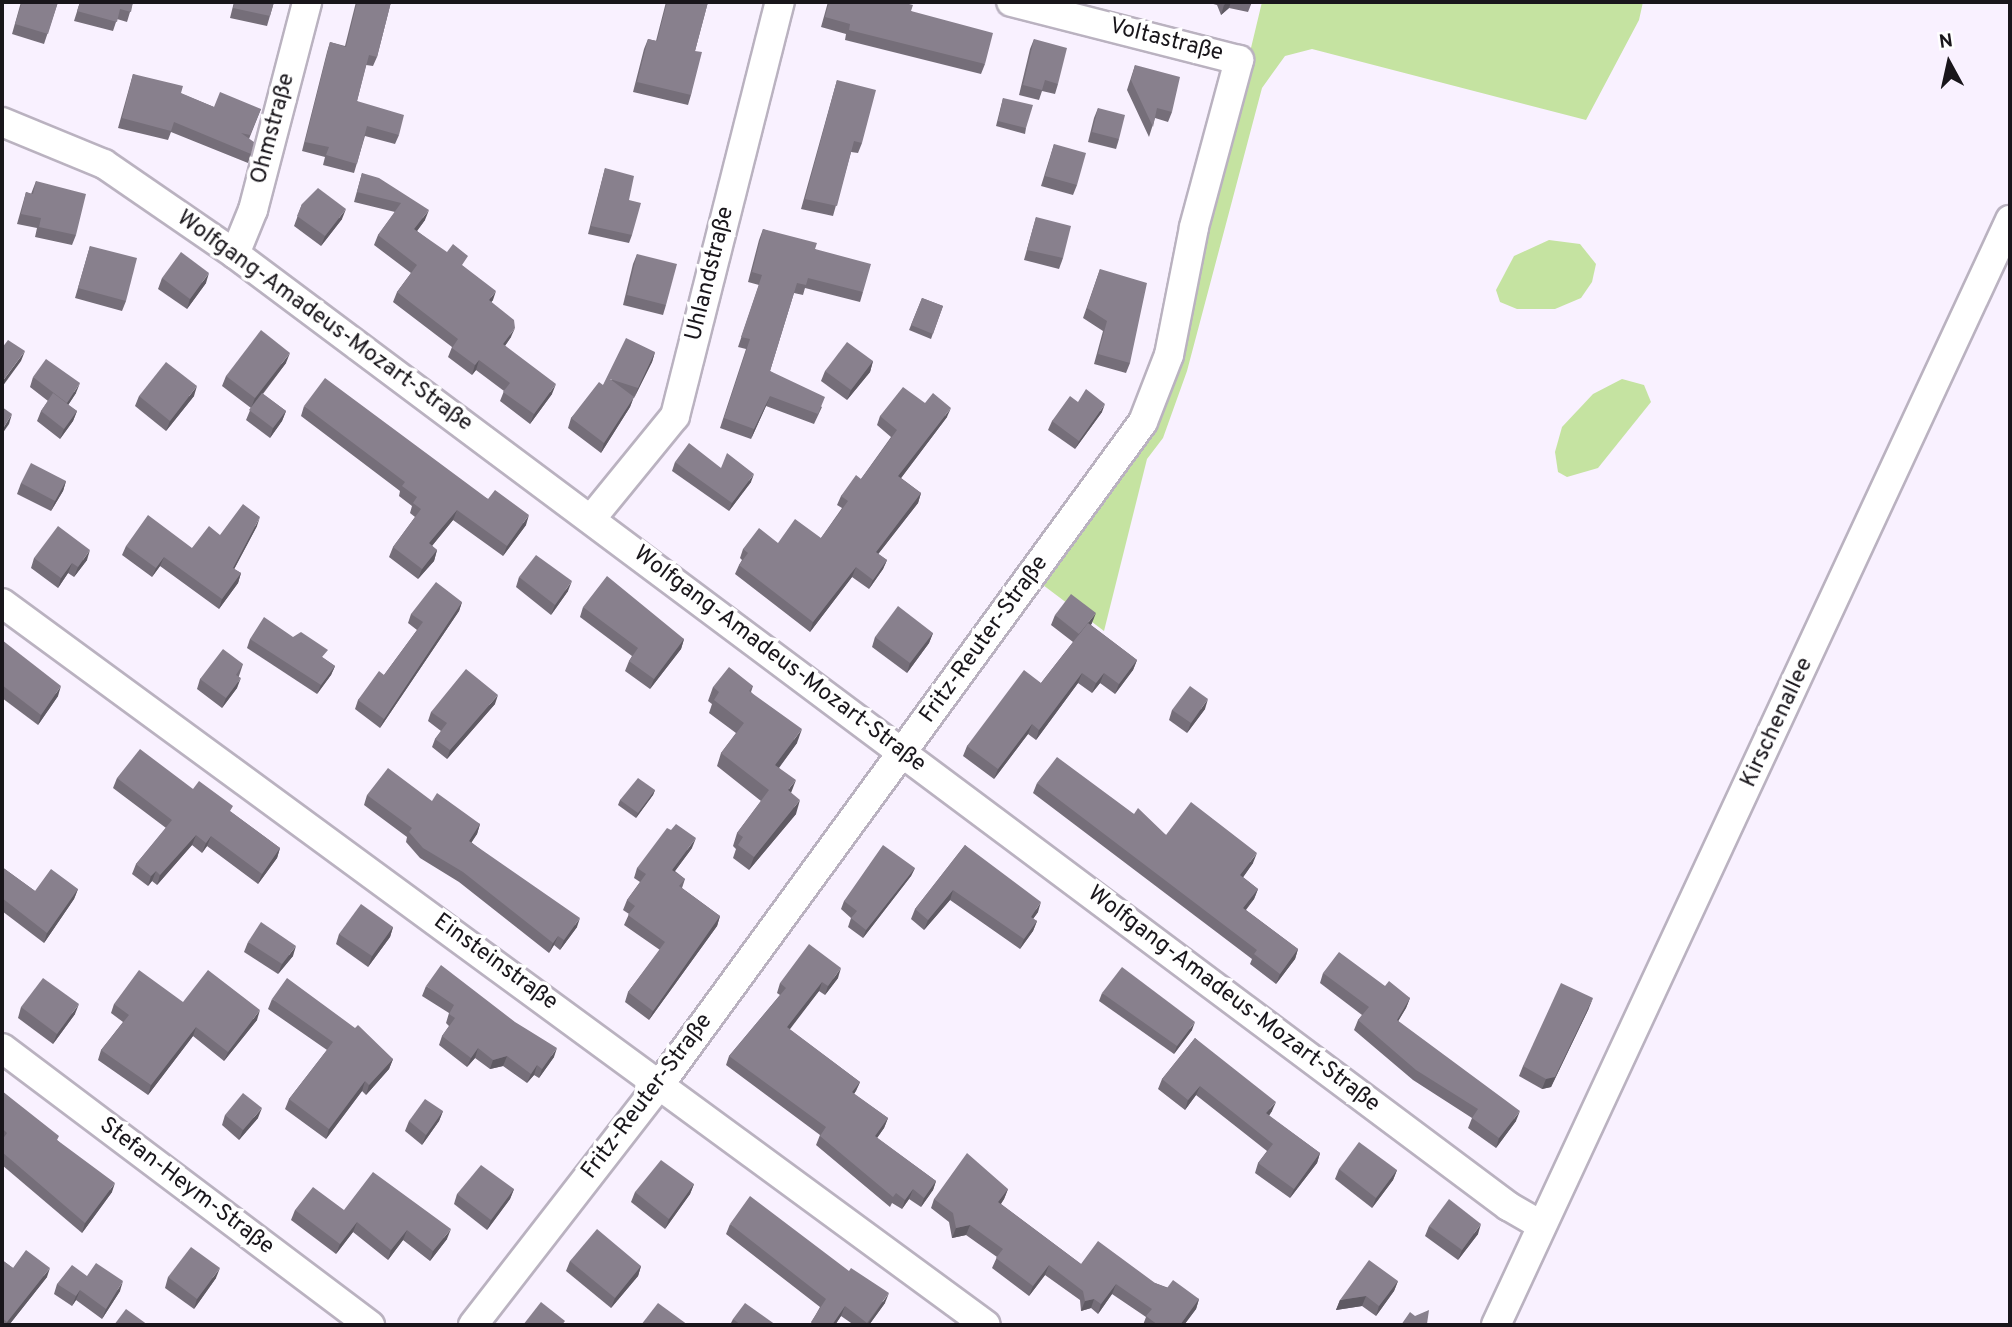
<!DOCTYPE html>
<meta charset="utf-8">
<style>
body{margin:0}
#map{position:relative;width:2012px;height:1327px;overflow:hidden;background:#f9f1ff;font-family:Overpass,sans-serif}
div>[style]{position:absolute}
.green>*{inset:0;background:#c5e3a1}
.roads{filter:drop-shadow(2px 0 #bab2c0) drop-shadow(-2px 0 #bab2c0) drop-shadow(0 2px #bab2c0) drop-shadow(0 -2px #bab2c0)}
.street>*{height:28px;margin:-14px;padding:0 14px;transform-origin:14px;border-radius:14px;background:#fff}
.wall>*{inset:0;background:#756e79}
.shaded-wall>*{inset:0;background:#5f5a63}
.building>*{inset:0;background:#88808d}
span{translate:-50% -50%;white-space:nowrap;text-align:center;line-height:1.15;-webkit-text-stroke:7px #fff;paint-order:stroke}
.street-label{font-size:23px;color:#19161b}
.frame{position:absolute;inset:0;border:4px solid #19161b;pointer-events:none}
.north{position:absolute;left:1914px;top:28px;width:70px;height:70px;-webkit-text-stroke:5px #fff;paint-order:stroke;rotate:352deg;font-size:19px;font-weight:700;line-height:28px;text-align:center;color:#19161b}
.north::after{content:'';display:block;margin:auto;width:24px;height:32px;background:#19161b;clip-path:polygon(50% 0,100% 100%,50% 72%,0 100%)}
</style>
<div id="map">
<div class="green">
<i style="clip-path:polygon(1262px 2px,1643px 2px,1639px 20px,1586px 120px,1312px 49px,1285px 56px,1262px 88px,1187px 371px,1163px 438px,1147px 459px,1104px 631px,1039px 582px,1170px 386px)"></i>
<i style="clip-path:polygon(1549px 240px,1580px 244px,1596px 264px,1592px 282px,1581px 298px,1555px 309px,1517px 309px,1500px 302px,1496px 290px,1514px 256px)"></i>
<i style="clip-path:polygon(1622px 379px,1644px 385px,1651px 402px,1598px 468px,1567px 477px,1558px 472px,1555px 452px,1562px 427px,1593px 394px)"></i>
</div>
<div class="roads">
<div class="street">
<i style="left:2px;top:122px;width:110px;rotate:22.4deg"></i>
<i style="left:104px;top:164px;width:159px;rotate:34.5deg"></i>
<i style="left:235px;top:254px;width:1590px;rotate:36.79deg"></i>
<i style="left:1508px;top:1206px;width:38px;rotate:30deg"></i>
<i style="left:235px;top:254px;width:48px;rotate:-67.8deg"></i>
<i style="left:253px;top:210px;width:215px;rotate:-75.4deg"></i>
<i style="left:591px;top:519px;width:133px;rotate:-50.8deg"></i>
<i style="left:675px;top:416px;width:427px;rotate:-75.8deg"></i>
<i style="left:2px;top:603px;width:1220px;rotate:36.27deg"></i>
<i style="left:2px;top:1048px;width:461px;rotate:37deg"></i>
<i style="left:473px;top:1325px;width:305px;rotate:-52.2deg"></i>
<i style="left:660px;top:1084px;width:819px;rotate:-53.89deg"></i>
<i style="left:1143px;top:422px;width:72px;rotate:-68.8deg"></i>
<i style="left:1169px;top:355px;width:130px;rotate:-78.9deg"></i>
<i style="left:1194px;top:227px;width:173px;rotate:-74.9deg"></i>
<i style="left:1239px;top:60px;width:235px;rotate:-165.7deg"></i>
<i style="left:1496px;top:1325px;width:1219px;rotate:-65.05deg"></i>
</div>
</div>
<div class="wall">
<i style="clip-path:polygon(21px 2px,58px 2px,44px 44px,12px 34px)"></i>
<i style="clip-path:polygon(80px 2px,133px 2px,127px 22px,117px 19px,113px 31px,74px 21px)"></i>
<i style="clip-path:polygon(234px 2px,274px 2px,267px 26px,230px 18px)"></i>
<i style="clip-path:polygon(356px 2px,391px 2px,377px 57px,373px 66px,366px 65px,357px 101px,399px 135px,395px 144px,365px 136px,354px 173px,323px 165px,325px 157px,302px 151px,327px 52px,330px 42px,345px 46px)"></i>
<i style="clip-path:polygon(666px 2px,708px 2px,695px 51px,691px 95px,688px 105px,633px 92px,644px 49px,648px 39px,656px 41px)"></i>
<i style="clip-path:polygon(828px 2px,901px 2px,911px 11px,985px 64px,981px 74px,845px 40px,846px 34px,821px 27px)"></i>
<i style="clip-path:polygon(1206px 2px,1252px 2px,1248px 12px,1229px 8px,1221px 15px,1217px 5px)"></i>
<i style="clip-path:polygon(1034px 39px,1058px 84px,1055px 94px,1042px 91px,1039px 100px,1019px 95px,1030px 49px)"></i>
<i style="clip-path:polygon(1135px 65px,1172px 112px,1168px 122px,1155px 118px,1149px 137px,1127px 90px)"></i>
<i style="clip-path:polygon(133px 74px,214px 107px,261px 109px,249px 139px,251px 154px,248px 163px,171px 132px,168px 140px,118px 128px)"></i>
<i style="clip-path:polygon(837px 80px,862px 143px,858px 153px,851px 152px,833px 216px,801px 209px)"></i>
<i style="clip-path:polygon(1003px 98px,1026px 128px,1025px 134px,996px 126px)"></i>
<i style="clip-path:polygon(1098px 108px,1119px 139px,1116px 149px,1088px 142px,1094px 118px)"></i>
<i style="clip-path:polygon(1054px 144px,1077px 185px,1073px 195px,1041px 186px)"></i>
<i style="clip-path:polygon(605px 168px,629px 200px,632px 235px,629px 243px,588px 234px)"></i>
<i style="clip-path:polygon(362px 173px,425px 220px,417px 231px,464px 267px,493px 300px,491px 302px,511px 337px,505px 346px,552px 394px,530px 424px,500px 401px,504px 391px,476px 370px,472px 375px,448px 357px,452px 347px,393px 302px,397px 292px,411px 273px,374px 245px,378px 235px,395px 212px,354px 202px)"></i>
<i style="clip-path:polygon(36px 181px,76px 235px,72px 245px,35px 237px,37px 228px,17px 224px,26px 192px,31px 194px)"></i>
<i style="clip-path:polygon(302px 204px,342px 219px,321px 246px,294px 226px)"></i>
<i style="clip-path:polygon(1036px 217px,1063px 258px,1059px 269px,1024px 260px)"></i>
<i style="clip-path:polygon(763px 229px,815px 249px,863px 292px,860px 302px,805px 288px,803px 295px,794px 293px,770px 371px,822px 407px,814px 424px,766px 406px,751px 439px,720px 428px,746px 349px,738px 347px,759px 285px,748px 282px,759px 240px)"></i>
<i style="clip-path:polygon(90px 246px,126px 301px,122px 311px,75px 298px)"></i>
<i style="clip-path:polygon(637px 254px,666px 305px,663px 315px,623px 305px,633px 264px)"></i>
<i style="clip-path:polygon(1100px 269px,1130px 363px,1126px 373px,1094px 364px,1103px 331px,1083px 318px)"></i>
<i style="clip-path:polygon(162px 278px,206px 283px,187px 309px,158px 289px)"></i>
<i style="clip-path:polygon(922px 298px,943px 306px,931px 339px,909px 330px)"></i>
<i style="clip-path:polygon(655px 352px,652px 362px,634px 398px,633px 398px,630px 407px,601px 453px,568px 428px,571px 418px,603px 385px)"></i>
<i style="clip-path:polygon(873px 361px,870px 372px,847px 400px,821px 381px,825px 371px)"></i>
<i style="clip-path:polygon(286px 363px,263px 394px,286px 411px,282px 421px,270px 438px,246px 420px,251px 408px,222px 386px,226px 376px)"></i>
<i style="clip-path:polygon(33px 377px,76px 393px,68px 405px,77px 411px,73px 421px,60px 439px,37px 421px,41px 411px,48px 401px,30px 387px)"></i>
<i style="clip-path:polygon(139px 396px,194px 396px,166px 431px,135px 406px)"></i>
<i style="clip-path:polygon(1078px 402px,1102px 412px,1075px 449px,1048px 430px,1052px 421px)"></i>
<i style="clip-path:polygon(925px 403px,947px 417px,901px 478px,921px 493px,918px 503px,878px 554px,887px 560px,883px 569px,869px 589px,852px 577px,810px 632px,735px 574px,739px 565px,742px 560px,740px 558px,743px 549px,778px 543px,821px 538px,842px 508px,837px 505px,841px 496px,861px 479px,891px 437px,877px 425px,880px 416px)"></i>
<i style="clip-path:polygon(304px 406px,488px 499px,526px 525px,503px 556px,453px 520px,432px 546px,437px 550px,434px 561px,418px 579px,389px 557px,393px 547px,415px 517px,410px 513px,412px 506px,399px 496px,400px 491px,301px 416px)"></i>
<i style="clip-path:polygon(675px 462px,721px 468px,751px 482px,729px 511px,672px 471px)"></i>
<i style="clip-path:polygon(66px 481px,63px 491px,51px 511px,17px 494px,21px 483px)"></i>
<i style="clip-path:polygon(257px 526px,234px 569px,241px 573px,238px 583px,219px 609px,160px 566px,152px 577px,122px 555px,126px 546px,192px 548px,220px 535px)"></i>
<i style="clip-path:polygon(34px 558px,87px 560px,74px 577px,68px 573px,58px 588px,31px 568px)"></i>
<i style="clip-path:polygon(519px 577px,568px 591px,551px 615px,516px 587px)"></i>
<i style="clip-path:polygon(462px 602px,459px 611px,380px 728px,355px 709px,358px 700px,384px 675px,417px 630px,408px 623px,411px 614px)"></i>
<i style="clip-path:polygon(583px 607px,684px 639px,681px 649px,650px 689px,625px 671px,629px 661px,632px 656px,580px 617px)"></i>
<i style="clip-path:polygon(1055px 615px,1092px 623px,1091px 625px,1137px 660px,1133px 670px,1115px 694px,1100px 683px,1092px 693px,1078px 683px,1036px 740px,1028px 734px,994px 779px,963px 756px,967px 746px,1041px 683px,1073px 642px,1051px 625px)"></i>
<i style="clip-path:polygon(933px 633px,929px 643px,907px 673px,872px 647px,875px 637px)"></i>
<i style="clip-path:polygon(293px 637px,335px 666px,331px 675px,317px 694px,247px 648px,250px 639px)"></i>
<i style="clip-path:polygon(2px 640px,58px 696px,38px 725px,2px 698px)"></i>
<i style="clip-path:polygon(243px 664px,239px 676px,237px 688px,222px 708px,197px 689px,200px 679px)"></i>
<i style="clip-path:polygon(753px 686px,751px 692px,797px 743px,779px 768px,791px 793px,796px 814px,749px 870px,733px 858px,736px 849px,733px 846px,737px 833px,761px 801px,717px 766px,721px 753px,736px 733px,709px 713px,712px 704px,708px 701px,713px 687px)"></i>
<i style="clip-path:polygon(495px 704px,447px 759px,432px 747px,435px 739px,441px 731px,428px 721px,431px 712px)"></i>
<i style="clip-path:polygon(1205px 709px,1187px 733px,1169px 720px,1172px 710px)"></i>
<i style="clip-path:polygon(117px 778px,193px 789px,231px 812px,280px 848px,277px 858px,258px 884px,207px 846px,202px 853px,192px 845px,157px 885px,152px 881px,148px 886px,132px 874px,136px 864px,166px 828px,113px 788px)"></i>
<i style="clip-path:polygon(1037px 783px,1134px 814px,1166px 835px,1253px 863px,1243px 877px,1258px 889px,1254px 899px,1246px 910px,1298px 949px,1295px 959px,1276px 984px,1250px 964px,1252px 959px,1033px 793px)"></i>
<i style="clip-path:polygon(655px 790px,653px 795px,636px 818px,618px 805px,620px 800px)"></i>
<i style="clip-path:polygon(367px 795px,432px 801px,480px 824px,477px 834px,471px 842px,577px 927px,560px 950px,554px 945px,549px 953px,459px 882px,420px 858px,406px 842px,407px 837px,364px 805px)"></i>
<i style="clip-path:polygon(965px 845px,1038px 912px,1033px 919px,1037px 921px,1033px 931px,1020px 949px,950px 900px,924px 930px,911px 919px,915px 909px)"></i>
<i style="clip-path:polygon(692px 848px,675px 871px,685px 879px,682px 888px,720px 916px,717px 926px,649px 1020px,625px 1002px,628px 992px,660px 950px,624px 925px,629px 914px,623px 910px,627px 900px,640px 882px,634px 878px,637px 868px)"></i>
<i style="clip-path:polygon(2px 867px,35px 891px,78px 889px,74px 899px,44px 943px,2px 911px)"></i>
<i style="clip-path:polygon(915px 868px,911px 876px,863px 938px,848px 927px,851px 918px,841px 909px,844px 901px)"></i>
<i style="clip-path:polygon(393px 927px,390px 937px,368px 967px,336px 944px,339px 934px)"></i>
<i style="clip-path:polygon(248px 942px,293px 956px,278px 974px,244px 952px)"></i>
<i style="clip-path:polygon(1323px 973px,1385px 986px,1410px 998px,1406px 1008px,1398px 1021px,1516px 1121px,1496px 1148px,1468px 1128px,1472px 1118px,1413px 1080px,1354px 1030px,1358px 1020px,1362px 1015px,1320px 983px)"></i>
<i style="clip-path:polygon(838px 978px,825px 995px,819px 991px,789px 1029px,860px 1082px,854px 1094px,888px 1118px,884px 1128px,877px 1138px,936px 1181px,933px 1190px,921px 1207px,909px 1199px,902px 1209px,892px 1203px,890px 1207px,816px 1145px,820px 1135px,726px 1065px,729px 1056px,780px 995px,777px 993px,780px 983px)"></i>
<i style="clip-path:polygon(426px 986px,554px 1057px,539px 1078px,534px 1075px,527px 1083px,503px 1066px,490px 1069px,475px 1058px,467px 1067px,439px 1045px,442px 1036px,449px 1026px,446px 1023px,449px 1013px,422px 996px)"></i>
<i style="clip-path:polygon(1102px 993px,1192px 1030px,1174px 1054px,1099px 1001px)"></i>
<i style="clip-path:polygon(272px 999px,393px 1059px,389px 1069px,366px 1095px,362px 1091px,326px 1139px,285px 1109px,289px 1099px,327px 1050px,268px 1009px)"></i>
<i style="clip-path:polygon(183px 1002px,257px 1020px,224px 1061px,193px 1036px,148px 1095px,98px 1060px,101px 1050px,123px 1022px,111px 1013px,114px 1004px)"></i>
<i style="clip-path:polygon(21px 1007px,75px 1014px,53px 1044px,18px 1018px)"></i>
<i style="clip-path:polygon(1589px 1008px,1551px 1087px,1542px 1089px,1519px 1076px,1523px 1066px)"></i>
<i style="clip-path:polygon(1195px 1038px,1272px 1111px,1269px 1116px,1320px 1153px,1317px 1163px,1290px 1198px,1255px 1173px,1258px 1163px,1267px 1151px,1196px 1095px,1185px 1110px,1158px 1089px,1162px 1079px)"></i>
<i style="clip-path:polygon(2px 1091px,58px 1141px,112px 1192px,82px 1233px,2px 1165px)"></i>
<i style="clip-path:polygon(443px 1111px,439px 1121px,422px 1145px,405px 1131px,409px 1121px)"></i>
<i style="clip-path:polygon(225px 1115px,258px 1118px,239px 1140px,222px 1125px)"></i>
<i style="clip-path:polygon(1339px 1169px,1397px 1170px,1393px 1180px,1372px 1208px,1335px 1179px)"></i>
<i style="clip-path:polygon(694px 1184px,690px 1194px,665px 1229px,631px 1202px,635px 1192px)"></i>
<i style="clip-path:polygon(514px 1189px,510px 1199px,487px 1230px,454px 1204px,457px 1194px)"></i>
<i style="clip-path:polygon(1008px 1189px,1004px 1199px,1001px 1204px,1081px 1264px,1155px 1283px,1199px 1299px,1196px 1309px,1184px 1325px,1143px 1325px,1146px 1317px,1112px 1294px,1098px 1314px,1091px 1308px,1081px 1311px,1080px 1300px,1045px 1275px,1029px 1296px,992px 1268px,997px 1257px,966px 1235px,952px 1238px,949px 1222px,931px 1208px,934px 1199px)"></i>
<i style="clip-path:polygon(295px 1210px,344px 1210px,447px 1239px,430px 1261px,403px 1240px,388px 1260px,353px 1232px,336px 1254px,291px 1220px)"></i>
<i style="clip-path:polygon(730px 1224px,885px 1303px,869px 1325px,854px 1325px,841px 1316px,835px 1325px,810px 1325px,820px 1307px,726px 1234px)"></i>
<i style="clip-path:polygon(1429px 1226px,1478px 1234px,1458px 1260px,1425px 1236px)"></i>
<i style="clip-path:polygon(2px 1260px,13px 1268px,47px 1277px,9px 1325px,2px 1325px)"></i>
<i style="clip-path:polygon(570px 1261px,641px 1266px,638px 1276px,611px 1308px,566px 1271px)"></i>
<i style="clip-path:polygon(87px 1276px,120px 1291px,102px 1319px,76px 1300px,72px 1306px,54px 1294px,57px 1284px)"></i>
<i style="clip-path:polygon(168px 1277px,216px 1278px,194px 1309px,165px 1288px)"></i>
<i style="clip-path:polygon(1398px 1281px,1394px 1291px,1376px 1316px,1362px 1306px,1336px 1310px,1340px 1300px)"></i>
<i style="clip-path:polygon(733px 1319px,776px 1325px,730px 1325px)"></i>
</div>
<div class="shaded-wall">
<i style="clip-path:polygon(1228px 2px,1231px 2px,1229px 8px,1221px 15px,1224px 5px)"></i>
<i style="clip-path:polygon(346px 209px,342px 219px,321px 246px,325px 236px)"></i>
<i style="clip-path:polygon(429px 210px,425px 220px,411px 239px,414px 229px)"></i>
<i style="clip-path:polygon(209px 273px,206px 283px,187px 309px,190px 299px)"></i>
<i style="clip-path:polygon(496px 291px,493px 300px,485px 310px,489px 300px)"></i>
<i style="clip-path:polygon(515px 328px,511px 337px,499px 354px,503px 344px)"></i>
<i style="clip-path:polygon(25px 351px,21px 361px,2px 387px,2px 382px)"></i>
<i style="clip-path:polygon(655px 352px,652px 362px,634px 398px,638px 388px)"></i>
<i style="clip-path:polygon(290px 353px,286px 363px,251px 408px,255px 398px)"></i>
<i style="clip-path:polygon(479px 360px,476px 370px,472px 375px,475px 365px)"></i>
<i style="clip-path:polygon(873px 361px,870px 372px,847px 400px,851px 390px)"></i>
<i style="clip-path:polygon(80px 383px,76px 393px,63px 413px,67px 403px)"></i>
<i style="clip-path:polygon(556px 384px,552px 394px,530px 424px,534px 414px)"></i>
<i style="clip-path:polygon(197px 386px,194px 396px,166px 431px,170px 421px)"></i>
<i style="clip-path:polygon(770px 396px,766px 406px,751px 439px,754px 429px)"></i>
<i style="clip-path:polygon(634px 397px,630px 407px,601px 453px,604px 443px)"></i>
<i style="clip-path:polygon(1105px 404px,1102px 412px,1075px 449px,1079px 441px)"></i>
<i style="clip-path:polygon(951px 408px,947px 417px,895px 486px,898px 476px)"></i>
<i style="clip-path:polygon(77px 411px,73px 421px,60px 439px,64px 429px)"></i>
<i style="clip-path:polygon(286px 411px,282px 421px,270px 438px,273px 428px)"></i>
<i style="clip-path:polygon(12px 414px,9px 424px,2px 434px,2px 430px)"></i>
<i style="clip-path:polygon(754px 474px,751px 482px,729px 511px,732px 503px)"></i>
<i style="clip-path:polygon(66px 481px,63px 491px,51px 511px,55px 501px)"></i>
<i style="clip-path:polygon(921px 493px,918px 503px,872px 562px,876px 552px)"></i>
<i style="clip-path:polygon(457px 510px,453px 520px,426px 553px,429px 543px)"></i>
<i style="clip-path:polygon(529px 515px,526px 525px,503px 556px,507px 546px)"></i>
<i style="clip-path:polygon(260px 517px,257px 526px,230px 577px,233px 568px)"></i>
<i style="clip-path:polygon(90px 550px,87px 560px,74px 577px,78px 567px)"></i>
<i style="clip-path:polygon(437px 550px,434px 561px,418px 579px,422px 569px)"></i>
<i style="clip-path:polygon(164px 557px,160px 566px,152px 577px,156px 568px)"></i>
<i style="clip-path:polygon(887px 560px,883px 569px,869px 589px,873px 580px)"></i>
<i style="clip-path:polygon(72px 563px,68px 573px,58px 588px,61px 578px)"></i>
<i style="clip-path:polygon(856px 567px,852px 577px,810px 632px,813px 622px)"></i>
<i style="clip-path:polygon(241px 573px,238px 583px,219px 609px,222px 599px)"></i>
<i style="clip-path:polygon(572px 581px,568px 591px,551px 615px,555px 605px)"></i>
<i style="clip-path:polygon(462px 602px,459px 611px,380px 728px,384px 719px)"></i>
<i style="clip-path:polygon(1096px 613px,1092px 623px,1075px 644px,1079px 634px)"></i>
<i style="clip-path:polygon(933px 633px,929px 643px,907px 673px,910px 663px)"></i>
<i style="clip-path:polygon(684px 639px,681px 649px,650px 689px,654px 679px)"></i>
<i style="clip-path:polygon(1137px 660px,1133px 670px,1115px 694px,1119px 684px)"></i>
<i style="clip-path:polygon(335px 666px,331px 675px,317px 694px,321px 685px)"></i>
<i style="clip-path:polygon(1082px 673px,1078px 683px,1036px 740px,1039px 730px)"></i>
<i style="clip-path:polygon(1104px 673px,1100px 683px,1092px 693px,1096px 683px)"></i>
<i style="clip-path:polygon(241px 678px,237px 688px,222px 708px,226px 698px)"></i>
<i style="clip-path:polygon(61px 686px,58px 696px,38px 725px,41px 715px)"></i>
<i style="clip-path:polygon(498px 695px,495px 704px,447px 759px,450px 750px)"></i>
<i style="clip-path:polygon(1208px 699px,1205px 709px,1187px 733px,1191px 723px)"></i>
<i style="clip-path:polygon(1032px 724px,1028px 734px,994px 779px,998px 769px)"></i>
<i style="clip-path:polygon(802px 729px,797px 743px,771px 778px,775px 765px)"></i>
<i style="clip-path:polygon(796px 780px,791px 793px,788px 790px)"></i>
<i style="clip-path:polygon(655px 790px,653px 795px,636px 818px,638px 813px)"></i>
<i style="clip-path:polygon(800px 800px,796px 814px,749px 870px,754px 857px)"></i>
<i style="clip-path:polygon(480px 824px,477px 834px,466px 851px,469px 841px)"></i>
<i style="clip-path:polygon(196px 835px,192px 845px,157px 885px,160px 875px)"></i>
<i style="clip-path:polygon(211px 836px,207px 846px,202px 853px,206px 843px)"></i>
<i style="clip-path:polygon(696px 838px,692px 848px,669px 879px,672px 870px)"></i>
<i style="clip-path:polygon(280px 848px,277px 858px,258px 884px,262px 874px)"></i>
<i style="clip-path:polygon(1257px 853px,1253px 863px,1237px 886px,1240px 875px)"></i>
<i style="clip-path:polygon(915px 868px,911px 876px,863px 938px,866px 930px)"></i>
<i style="clip-path:polygon(156px 871px,152px 881px,148px 886px,151px 876px)"></i>
<i style="clip-path:polygon(78px 889px,74px 899px,44px 943px,47px 933px)"></i>
<i style="clip-path:polygon(1258px 889px,1254px 899px,1239px 918px,1243px 908px)"></i>
<i style="clip-path:polygon(953px 890px,950px 900px,924px 930px,928px 920px)"></i>
<i style="clip-path:polygon(1041px 902px,1038px 912px,1027px 927px,1031px 917px)"></i>
<i style="clip-path:polygon(720px 916px,717px 926px,649px 1020px,653px 1011px)"></i>
<i style="clip-path:polygon(580px 918px,577px 927px,560px 950px,564px 940px)"></i>
<i style="clip-path:polygon(1037px 921px,1033px 931px,1020px 949px,1024px 939px)"></i>
<i style="clip-path:polygon(393px 927px,390px 937px,368px 967px,372px 956px)"></i>
<i style="clip-path:polygon(558px 936px,554px 945px,549px 953px,553px 943px)"></i>
<i style="clip-path:polygon(296px 946px,293px 956px,278px 974px,282px 964px)"></i>
<i style="clip-path:polygon(1298px 949px,1295px 959px,1276px 984px,1280px 974px)"></i>
<i style="clip-path:polygon(841px 968px,838px 978px,825px 995px,828px 986px)"></i>
<i style="clip-path:polygon(822px 982px,819px 991px,784px 1037px,787px 1027px)"></i>
<i style="clip-path:polygon(1410px 998px,1406px 1008px,1393px 1030px,1397px 1020px)"></i>
<i style="clip-path:polygon(1593px 998px,1589px 1008px,1551px 1087px,1542px 1089px,1546px 1079px)"></i>
<i style="clip-path:polygon(79px 1004px,75px 1014px,53px 1044px,57px 1034px)"></i>
<i style="clip-path:polygon(260px 1010px,257px 1020px,224px 1061px,228px 1052px)"></i>
<i style="clip-path:polygon(1195px 1022px,1192px 1030px,1174px 1054px,1177px 1046px)"></i>
<i style="clip-path:polygon(196px 1027px,193px 1036px,148px 1095px,151px 1085px)"></i>
<i style="clip-path:polygon(478px 1048px,475px 1058px,467px 1067px,471px 1058px)"></i>
<i style="clip-path:polygon(557px 1048px,554px 1057px,539px 1078px,542px 1069px)"></i>
<i style="clip-path:polygon(507px 1056px,503px 1066px,490px 1069px,493px 1060px)"></i>
<i style="clip-path:polygon(393px 1059px,389px 1069px,366px 1095px,369px 1085px)"></i>
<i style="clip-path:polygon(537px 1065px,534px 1075px,527px 1083px,531px 1074px)"></i>
<i style="clip-path:polygon(365px 1081px,362px 1091px,326px 1139px,329px 1129px)"></i>
<i style="clip-path:polygon(860px 1082px,856px 1091px,848px 1102px,852px 1092px)"></i>
<i style="clip-path:polygon(1200px 1086px,1196px 1095px,1185px 1110px,1188px 1100px)"></i>
<i style="clip-path:polygon(1276px 1102px,1272px 1111px,1263px 1123px,1266px 1113px)"></i>
<i style="clip-path:polygon(262px 1108px,258px 1118px,239px 1140px,243px 1130px)"></i>
<i style="clip-path:polygon(443px 1111px,439px 1121px,422px 1145px,426px 1135px)"></i>
<i style="clip-path:polygon(1520px 1111px,1516px 1121px,1496px 1148px,1499px 1138px)"></i>
<i style="clip-path:polygon(888px 1118px,884px 1128px,872px 1145px,875px 1136px)"></i>
<i style="clip-path:polygon(1320px 1153px,1317px 1163px,1290px 1198px,1294px 1189px)"></i>
<i style="clip-path:polygon(1397px 1170px,1393px 1180px,1372px 1208px,1376px 1198px)"></i>
<i style="clip-path:polygon(936px 1181px,933px 1190px,921px 1207px,924px 1198px)"></i>
<i style="clip-path:polygon(115px 1183px,112px 1192px,82px 1233px,85px 1223px)"></i>
<i style="clip-path:polygon(694px 1184px,690px 1194px,665px 1229px,669px 1219px)"></i>
<i style="clip-path:polygon(514px 1189px,510px 1199px,487px 1230px,491px 1220px)"></i>
<i style="clip-path:polygon(913px 1189px,909px 1199px,902px 1209px,905px 1200px)"></i>
<i style="clip-path:polygon(1008px 1189px,1004px 1199px,995px 1212px,998px 1202px)"></i>
<i style="clip-path:polygon(357px 1222px,353px 1232px,336px 1254px,340px 1244px)"></i>
<i style="clip-path:polygon(1481px 1224px,1478px 1234px,1458px 1260px,1462px 1250px)"></i>
<i style="clip-path:polygon(970px 1225px,966px 1235px,952px 1238px,956px 1228px)"></i>
<i style="clip-path:polygon(451px 1229px,447px 1239px,430px 1261px,433px 1251px)"></i>
<i style="clip-path:polygon(407px 1230px,403px 1240px,388px 1260px,391px 1250px)"></i>
<i style="clip-path:polygon(1049px 1265px,1045px 1275px,1029px 1296px,1033px 1286px)"></i>
<i style="clip-path:polygon(641px 1266px,638px 1276px,611px 1308px,615px 1298px)"></i>
<i style="clip-path:polygon(50px 1268px,47px 1277px,9px 1325px,6px 1325px,7px 1322px)"></i>
<i style="clip-path:polygon(220px 1268px,216px 1278px,194px 1309px,197px 1299px)"></i>
<i style="clip-path:polygon(123px 1281px,120px 1291px,102px 1319px,106px 1309px)"></i>
<i style="clip-path:polygon(1398px 1281px,1394px 1291px,1376px 1316px,1379px 1306px)"></i>
<i style="clip-path:polygon(1116px 1284px,1112px 1294px,1098px 1314px,1101px 1304px)"></i>
<i style="clip-path:polygon(80px 1290px,76px 1300px,72px 1306px,76px 1296px)"></i>
<i style="clip-path:polygon(889px 1293px,885px 1303px,869px 1325px,867px 1325px)"></i>
<i style="clip-path:polygon(1366px 1296px,1362px 1306px,1336px 1310px,1340px 1300px)"></i>
<i style="clip-path:polygon(1094px 1299px,1091px 1308px,1081px 1311px,1085px 1301px)"></i>
<i style="clip-path:polygon(1199px 1299px,1196px 1309px,1184px 1325px,1180px 1325px)"></i>
<i style="clip-path:polygon(845px 1306px,841px 1316px,835px 1325px,832px 1325px)"></i>
</div>
<div class="building">
<i style="clip-path:polygon(22px 2px,58px 2px,48px 34px,15px 24px)"></i>
<i style="clip-path:polygon(80px 2px,133px 2px,131px 12px,120px 9px,117px 22px,77px 11px)"></i>
<i style="clip-path:polygon(235px 2px,274px 2px,270px 16px,233px 8px)"></i>
<i style="clip-path:polygon(357px 2px,391px 2px,377px 57px,369px 55px,357px 101px,404px 115px,399px 135px,367px 126px,357px 164px,326px 155px,329px 147px,305px 142px,330px 42px,346px 47px)"></i>
<i style="clip-path:polygon(667px 2px,708px 2px,695px 51px,702px 52px,691px 95px,637px 82px,648px 39px,657px 41px)"></i>
<i style="clip-path:polygon(829px 2px,901px 2px,913px 5px,911px 11px,993px 33px,985px 64px,849px 30px,850px 24px,825px 17px)"></i>
<i style="clip-path:polygon(1034px 39px,1067px 48px,1058px 84px,1045px 80px,1042px 90px,1023px 85px)"></i>
<i style="clip-path:polygon(1135px 65px,1180px 77px,1172px 112px,1157px 108px,1153px 127px,1131px 80px)"></i>
<i style="clip-path:polygon(133px 74px,183px 86px,181px 93px,214px 107px,220px 92px,261px 109px,250px 135px,241px 133px,254px 142px,251px 154px,174px 122px,171px 131px,122px 118px)"></i>
<i style="clip-path:polygon(837px 80px,876px 90px,862px 143px,854px 141px,837px 206px,805px 199px)"></i>
<i style="clip-path:polygon(1003px 98px,1033px 105px,1026px 128px,998px 121px)"></i>
<i style="clip-path:polygon(1098px 108px,1125px 115px,1119px 139px,1092px 132px)"></i>
<i style="clip-path:polygon(1054px 144px,1086px 153px,1077px 185px,1045px 176px)"></i>
<i style="clip-path:polygon(605px 168px,634px 176px,629px 200px,641px 203px,632px 235px,591px 226px)"></i>
<i style="clip-path:polygon(362px 173px,379px 178px,429px 210px,414px 229px,447px 252px,453px 244px,468px 256px,462px 265px,496px 291px,489px 300px,514px 320px,515px 328px,503px 344px,556px 384px,534px 414px,503px 392px,510px 383px,479px 360px,475px 365px,452px 348px,458px 339px,397px 292px,417px 265px,378px 235px,401px 203px,357px 192px)"></i>
<i style="clip-path:polygon(36px 181px,86px 194px,76px 235px,39px 227px,41px 218px,21px 214px,26px 192px,33px 194px)"></i>
<i style="clip-path:polygon(318px 188px,346px 209px,325px 236px,297px 216px,302px 204px)"></i>
<i style="clip-path:polygon(1036px 217px,1071px 226px,1063px 258px,1027px 250px)"></i>
<i style="clip-path:polygon(763px 229px,817px 243px,815px 249px,871px 264px,863px 292px,808px 278px,806px 285px,797px 283px,770px 371px,825px 397px,818px 414px,770px 396px,754px 429px,724px 418px,750px 339px,741px 337px,762px 275px,752px 272px)"></i>
<i style="clip-path:polygon(90px 246px,137px 258px,126px 301px,78px 288px)"></i>
<i style="clip-path:polygon(181px 252px,209px 273px,190px 299px,162px 278px)"></i>
<i style="clip-path:polygon(637px 254px,677px 264px,666px 305px,627px 295px)"></i>
<i style="clip-path:polygon(1100px 269px,1147px 283px,1130px 363px,1098px 354px,1107px 321px,1087px 308px)"></i>
<i style="clip-path:polygon(922px 298px,943px 306px,933px 334px,911px 325px)"></i>
<i style="clip-path:polygon(261px 330px,290px 353px,255px 398px,226px 376px)"></i>
<i style="clip-path:polygon(626px 338px,655px 352px,638px 388px,610px 379px,634px 397px,604px 443px,571px 418px,599px 382px,603px 385px)"></i>
<i style="clip-path:polygon(8px 340px,25px 351px,2px 382px,2px 348px)"></i>
<i style="clip-path:polygon(847px 342px,873px 361px,851px 390px,825px 371px)"></i>
<i style="clip-path:polygon(46px 359px,80px 383px,67px 403px,33px 377px)"></i>
<i style="clip-path:polygon(166px 362px,197px 386px,170px 421px,139px 396px)"></i>
<i style="clip-path:polygon(325px 378px,488px 499px,495px 490px,529px 515px,507px 546px,457px 510px,429px 543px,437px 550px,422px 569px,393px 547px,421px 509px,413px 503px,417px 497px,402px 486px,405px 482px,304px 406px)"></i>
<i style="clip-path:polygon(903px 387px,925px 403px,933px 393px,951px 408px,898px 476px,921px 493px,876px 552px,887px 560px,873px 580px,856px 567px,813px 622px,739px 565px,748px 553px,743px 549px,759px 528px,778px 543px,795px 519px,821px 538px,848px 501px,841px 496px,856px 475px,861px 479px,897px 430px,880px 416px)"></i>
<i style="clip-path:polygon(1086px 389px,1105px 404px,1079px 441px,1052px 421px,1070px 396px,1078px 402px)"></i>
<i style="clip-path:polygon(53px 393px,77px 411px,64px 429px,41px 411px)"></i>
<i style="clip-path:polygon(262px 393px,286px 411px,273px 428px,249px 410px)"></i>
<i style="clip-path:polygon(2px 407px,12px 414px,2px 430px)"></i>
<i style="clip-path:polygon(689px 443px,721px 468px,727px 453px,754px 474px,732px 503px,675px 462px)"></i>
<i style="clip-path:polygon(31px 463px,66px 481px,55px 501px,21px 483px)"></i>
<i style="clip-path:polygon(243px 504px,260px 517px,233px 568px,241px 573px,222px 599px,164px 557px,156px 568px,126px 546px,148px 515px,192px 548px,209px 526px,220px 535px)"></i>
<i style="clip-path:polygon(58px 526px,90px 550px,78px 567px,72px 563px,61px 578px,34px 558px)"></i>
<i style="clip-path:polygon(536px 555px,572px 581px,555px 605px,519px 577px)"></i>
<i style="clip-path:polygon(607px 576px,684px 639px,654px 679px,629px 661px,638px 648px,583px 607px)"></i>
<i style="clip-path:polygon(436px 582px,462px 602px,384px 719px,358px 700px,379px 671px,384px 675px,423px 622px,411px 614px)"></i>
<i style="clip-path:polygon(1071px 594px,1096px 613px,1079px 634px,1055px 615px)"></i>
<i style="clip-path:polygon(898px 606px,933px 633px,910px 663px,875px 637px)"></i>
<i style="clip-path:polygon(264px 617px,293px 637px,301px 632px,328px 650px,322px 657px,335px 666px,321px 685px,250px 639px)"></i>
<i style="clip-path:polygon(1088px 623px,1137px 660px,1119px 684px,1104px 673px,1096px 683px,1082px 673px,1039px 730px,1032px 724px,998px 769px,967px 746px,1024px 670px,1041px 683px)"></i>
<i style="clip-path:polygon(2px 640px,61px 686px,41px 715px,2px 685px)"></i>
<i style="clip-path:polygon(223px 649px,243px 664px,236px 675px,241px 678px,226px 698px,200px 679px)"></i>
<i style="clip-path:polygon(729px 667px,753px 686px,749px 691px,802px 729px,775px 765px,796px 780px,788px 790px,800px 800px,754px 857px,738px 845px,743px 837px,737px 833px,769px 790px,721px 753px,744px 723px,714px 700px,719px 692px,713px 687px)"></i>
<i style="clip-path:polygon(466px 669px,498px 695px,450px 750px,435px 739px,447px 723px,431px 712px)"></i>
<i style="clip-path:polygon(1190px 686px,1208px 699px,1191px 723px,1172px 710px)"></i>
<i style="clip-path:polygon(140px 749px,193px 789px,199px 781px,233px 806px,230px 811px,280px 848px,262px 874px,211px 836px,206px 843px,196px 835px,160px 875px,156px 871px,151px 876px,136px 864px,172px 820px,117px 778px)"></i>
<i style="clip-path:polygon(1057px 757px,1134px 814px,1138px 808px,1166px 835px,1191px 802px,1257px 853px,1240px 875px,1258px 889px,1243px 908px,1298px 949px,1280px 974px,1254px 954px,1257px 950px,1037px 783px)"></i>
<i style="clip-path:polygon(388px 768px,432px 801px,437px 793px,480px 824px,469px 841px,580px 918px,564px 940px,558px 936px,553px 943px,463px 872px,423px 848px,409px 832px,412px 828px,367px 795px)"></i>
<i style="clip-path:polygon(638px 778px,655px 790px,638px 813px,620px 800px)"></i>
<i style="clip-path:polygon(676px 824px,696px 838px,672px 870px,685px 879px,679px 886px,720px 916px,653px 1011px,628px 992px,665px 942px,628px 915px,635px 906px,627px 900px,646px 874px,637px 868px,667px 828px,671px 830px)"></i>
<i style="clip-path:polygon(883px 845px,915px 868px,866px 930px,851px 918px,857px 911px,844px 901px)"></i>
<i style="clip-path:polygon(965px 845px,1041px 902px,1031px 917px,1037px 921px,1024px 939px,953px 890px,928px 920px,915px 909px)"></i>
<i style="clip-path:polygon(2px 867px,35px 891px,51px 869px,78px 889px,47px 933px,2px 898px)"></i>
<i style="clip-path:polygon(361px 904px,393px 927px,372px 956px,339px 934px)"></i>
<i style="clip-path:polygon(261px 922px,296px 946px,282px 964px,248px 942px)"></i>
<i style="clip-path:polygon(809px 944px,841px 968px,828px 986px,822px 982px,787px 1027px,860px 1082px,852px 1092px,888px 1118px,875px 1136px,936px 1181px,924px 1198px,913px 1189px,905px 1200px,896px 1193px,893px 1197px,820px 1136px,826px 1127px,729px 1056px,786px 988px,780px 983px)"></i>
<i style="clip-path:polygon(1339px 952px,1385px 986px,1389px 981px,1410px 998px,1397px 1020px,1520px 1111px,1499px 1138px,1472px 1118px,1478px 1109px,1416px 1070px,1358px 1020px,1369px 1007px,1323px 973px)"></i>
<i style="clip-path:polygon(441px 965px,515px 1022px,557px 1048px,542px 1069px,537px 1065px,531px 1074px,507px 1056px,493px 1060px,478px 1048px,471px 1058px,442px 1036px,455px 1018px,449px 1014px,454px 1005px,426px 986px)"></i>
<i style="clip-path:polygon(1122px 967px,1195px 1022px,1177px 1046px,1102px 993px)"></i>
<i style="clip-path:polygon(139px 970px,183px 1002px,208px 970px,260px 1010px,228px 1052px,196px 1027px,151px 1085px,101px 1050px,129px 1015px,114px 1004px)"></i>
<i style="clip-path:polygon(43px 978px,79px 1004px,57px 1034px,21px 1007px)"></i>
<i style="clip-path:polygon(287px 978px,355px 1028px,358px 1025px,393px 1059px,369px 1085px,365px 1081px,329px 1129px,289px 1099px,333px 1042px,272px 999px)"></i>
<i style="clip-path:polygon(1561px 983px,1593px 998px,1555px 1077px,1546px 1079px,1523px 1066px)"></i>
<i style="clip-path:polygon(1195px 1038px,1276px 1102px,1266px 1113px,1320px 1153px,1294px 1189px,1258px 1163px,1273px 1144px,1200px 1086px,1188px 1100px,1162px 1079px)"></i>
<i style="clip-path:polygon(2px 1091px,59px 1136px,57px 1140px,115px 1183px,85px 1223px,2px 1152px,2px 1140px,7px 1133px,2px 1128px)"></i>
<i style="clip-path:polygon(243px 1093px,262px 1108px,243px 1130px,225px 1115px)"></i>
<i style="clip-path:polygon(425px 1099px,443px 1111px,426px 1135px,409px 1121px)"></i>
<i style="clip-path:polygon(1359px 1142px,1397px 1170px,1376px 1198px,1339px 1169px)"></i>
<i style="clip-path:polygon(967px 1153px,1008px 1189px,998px 1202px,1081px 1264px,1098px 1241px,1155px 1283px,1167px 1288px,1173px 1280px,1199px 1299px,1180px 1325px,1158px 1325px,1146px 1316px,1152px 1309px,1116px 1284px,1101px 1304px,1094px 1299px,1085px 1301px,1083px 1291px,1049px 1265px,1033px 1286px,996px 1258px,1003px 1249px,970px 1225px,956px 1228px,953px 1213px,934px 1199px)"></i>
<i style="clip-path:polygon(661px 1160px,694px 1184px,669px 1219px,635px 1192px)"></i>
<i style="clip-path:polygon(481px 1165px,514px 1189px,491px 1220px,457px 1194px)"></i>
<i style="clip-path:polygon(373px 1172px,451px 1229px,433px 1251px,407px 1230px,391px 1250px,357px 1222px,340px 1244px,295px 1210px,313px 1187px,344px 1210px)"></i>
<i style="clip-path:polygon(750px 1196px,849px 1271px,851px 1268px,889px 1293px,867px 1323px,845px 1306px,832px 1325px,816px 1325px,811px 1322px,826px 1299px,730px 1224px)"></i>
<i style="clip-path:polygon(1449px 1199px,1481px 1224px,1462px 1250px,1429px 1226px)"></i>
<i style="clip-path:polygon(597px 1229px,641px 1266px,615px 1298px,570px 1261px)"></i>
<i style="clip-path:polygon(191px 1247px,220px 1268px,197px 1299px,168px 1277px)"></i>
<i style="clip-path:polygon(26px 1250px,50px 1268px,7px 1322px,2px 1318px,2px 1260px,13px 1268px)"></i>
<i style="clip-path:polygon(1369px 1260px,1398px 1281px,1379px 1306px,1366px 1296px,1340px 1300px)"></i>
<i style="clip-path:polygon(96px 1263px,123px 1281px,106px 1309px,80px 1290px,76px 1296px,57px 1284px,72px 1265px,87px 1276px)"></i>
<i style="clip-path:polygon(541px 1302px,565px 1321px,562px 1325px,523px 1325px)"></i>
<i style="clip-path:polygon(658px 1303px,688px 1325px,641px 1325px)"></i>
<i style="clip-path:polygon(745px 1303px,776px 1325px,741px 1325px,733px 1319px)"></i>
<i style="clip-path:polygon(126px 1309px,148px 1325px,114px 1325px)"></i>
<i style="clip-path:polygon(1429px 1310px,1427px 1324px,1428px 1325px,1401px 1325px,1410px 1312px,1415px 1316px)"></i>
</div>
<div class="street-label">
<span style="left:1166px;top:41px;rotate:14deg">Voltastraße</span>
<span style="left:274px;top:129px;rotate:-75deg">Ohmstraße</span>
<span style="left:711px;top:274px;rotate:-76deg">Uhlandstraße</span>
<span style="left:324px;top:322px;rotate:36deg">Wolfgang-Amadeus-Mozart-Straße</span>
<span style="left:985px;top:640px;rotate:-54deg">Fritz-Reuter-Straße</span>
<span style="left:779px;top:660px;rotate:37deg">Wolfgang-Amadeus-Mozart-Straße</span>
<span style="left:1778px;top:723px;rotate:-65deg">Kirschenallee</span>
<span style="left:495px;top:963px;rotate:36deg">Einsteinstraße</span>
<span style="left:1233px;top:1000px;rotate:37deg">Wolfgang-Amadeus-Mozart-Straße</span>
<span style="left:648px;top:1097px;rotate:-53deg">Fritz-Reuter-Straße</span>
<span style="left:186px;top:1187px;rotate:37deg">Stefan-Heym-Straße</span>
</div>
<div class="frame"></div>
<div class="north">N</div>
</div>
